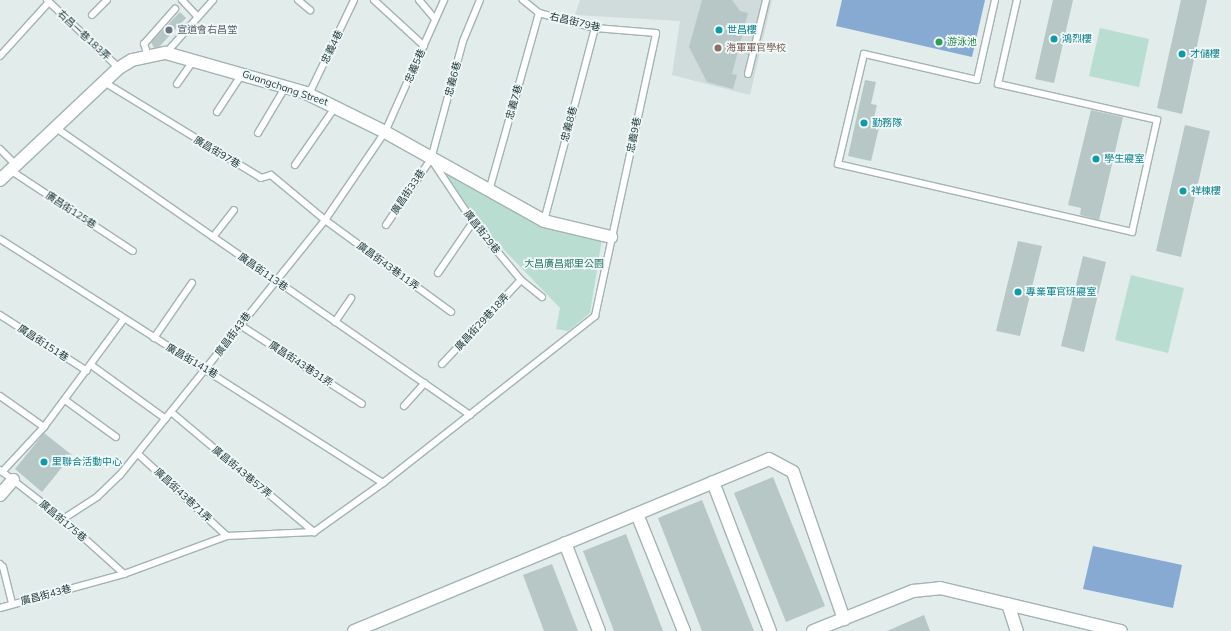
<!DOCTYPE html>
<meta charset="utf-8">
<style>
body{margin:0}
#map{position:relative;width:1231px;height:631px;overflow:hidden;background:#e1eceb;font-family:Mulish,"Noto Sans TC",sans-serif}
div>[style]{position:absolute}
.built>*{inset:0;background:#cfdcdb}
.green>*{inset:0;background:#b9ded1}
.water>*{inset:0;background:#87aad3}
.building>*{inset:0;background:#b6c7c6}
.roads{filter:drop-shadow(1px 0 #a4b3b3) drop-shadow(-1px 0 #a4b3b3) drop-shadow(0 1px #a4b3b3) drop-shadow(0 -1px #a4b3b3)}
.lane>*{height:6px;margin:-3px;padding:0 3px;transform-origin:3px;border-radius:3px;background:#fff}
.street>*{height:12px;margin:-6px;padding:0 6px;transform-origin:6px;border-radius:6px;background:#fff}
.dots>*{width:11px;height:11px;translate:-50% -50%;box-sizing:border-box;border:2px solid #f1f8f8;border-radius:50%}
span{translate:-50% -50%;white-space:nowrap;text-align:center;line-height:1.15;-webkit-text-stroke:3.5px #f1f8f8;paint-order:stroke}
.street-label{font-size:10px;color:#213a3d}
.worship-label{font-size:10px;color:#5b616d}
.left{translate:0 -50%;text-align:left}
.culture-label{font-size:10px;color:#0d838f}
.leisure-label{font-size:10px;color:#27864d}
.education-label{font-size:10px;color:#785e54}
.park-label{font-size:10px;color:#2a7564}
</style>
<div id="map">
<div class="built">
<i style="clip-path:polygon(580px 0,772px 0,750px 95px,672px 75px,680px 21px,575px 15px)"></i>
</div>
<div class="green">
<i style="clip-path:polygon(1100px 28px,1149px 39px,1139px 87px,1089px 76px)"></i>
<i style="clip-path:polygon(443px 169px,542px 224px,602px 239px,590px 313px,568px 331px,556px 329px,560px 308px,480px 225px)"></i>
<i style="clip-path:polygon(1131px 275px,1184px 288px,1168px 353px,1115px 340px)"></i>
</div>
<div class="water">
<i style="clip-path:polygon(842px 0,985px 0,972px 57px,836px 26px)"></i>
<i style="clip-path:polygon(1093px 546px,1182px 565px,1173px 608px,1083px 589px)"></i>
</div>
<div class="building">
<i style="clip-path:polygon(702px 0,732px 0,740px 11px,748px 13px,732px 74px,737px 75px,733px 89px,707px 82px,689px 47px)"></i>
<i style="clip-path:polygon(1053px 0,1073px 0,1054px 83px,1035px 79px)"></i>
<i style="clip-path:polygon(1181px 0,1207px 0,1182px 114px,1157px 108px)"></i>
<i style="clip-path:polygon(180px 12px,186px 18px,159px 47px,154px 48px,151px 42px)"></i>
<i style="clip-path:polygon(865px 80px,876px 82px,871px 104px,877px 105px,872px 126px,879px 128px,871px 161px,848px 156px)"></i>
<i style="clip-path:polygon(1091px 110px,1123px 117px,1099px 220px,1080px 215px,1081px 208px,1068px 205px)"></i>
<i style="clip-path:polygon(1185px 125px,1210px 131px,1181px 257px,1156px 251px)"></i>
<i style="clip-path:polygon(1018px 241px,1042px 246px,1020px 336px,996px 331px)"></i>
<i style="clip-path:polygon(1083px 256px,1106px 262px,1084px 352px,1061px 346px)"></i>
<i style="clip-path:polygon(44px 433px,72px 455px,42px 492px,15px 469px)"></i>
<i style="clip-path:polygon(773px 477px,825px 606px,786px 622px,734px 493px)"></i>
<i style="clip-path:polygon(702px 500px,754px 631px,702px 631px,658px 518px)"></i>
<i style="clip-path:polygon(626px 534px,663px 631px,614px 631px,583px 551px)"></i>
<i style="clip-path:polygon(552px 564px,578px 631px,544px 631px,523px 575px)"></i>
<i style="clip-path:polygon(924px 615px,930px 631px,887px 631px)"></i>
</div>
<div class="roads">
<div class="lane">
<i style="left:47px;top:0;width:99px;rotate:43.4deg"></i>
<i style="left:182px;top:0;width:23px;rotate:47deg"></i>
<i style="left:298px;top:0;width:16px;rotate:40deg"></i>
<i style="left:374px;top:0;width:68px;rotate:42.6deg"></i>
<i style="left:419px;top:0;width:25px;rotate:50deg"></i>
<i style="left:995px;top:0;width:82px;rotate:102.7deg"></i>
<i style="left:977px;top:80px;width:116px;rotate:-167deg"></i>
<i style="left:864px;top:54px;width:113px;rotate:103.3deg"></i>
<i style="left:838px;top:164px;width:302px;rotate:13deg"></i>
<i style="left:1132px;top:232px;width:115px;rotate:-77.4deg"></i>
<i style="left:1157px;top:120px;width:163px;rotate:-167.2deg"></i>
<i style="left:998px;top:84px;width:86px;rotate:-77.3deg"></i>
<i style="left:92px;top:15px;width:21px;rotate:-45deg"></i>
<i style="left:166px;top:53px;width:71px;rotate:-48.4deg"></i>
<i style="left:0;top:56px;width:73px;rotate:-47.8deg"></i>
<i style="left:148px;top:56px;width:13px;rotate:-108deg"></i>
<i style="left:144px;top:44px;width:47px;rotate:-48.5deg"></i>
<i style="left:748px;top:74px;width:76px;rotate:-76.3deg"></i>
<i style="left:104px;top:82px;width:184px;rotate:31.4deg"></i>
<i style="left:261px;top:178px;width:10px;rotate:-17deg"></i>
<i style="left:271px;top:175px;width:70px;rotate:39.8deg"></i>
<i style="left:325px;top:220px;width:156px;rotate:36.1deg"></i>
<i style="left:177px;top:84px;width:29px;rotate:-55deg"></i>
<i style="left:309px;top:94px;width:104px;rotate:-64.4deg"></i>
<i style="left:217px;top:112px;width:45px;rotate:-56.7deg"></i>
<i style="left:56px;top:128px;width:504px;rotate:34.73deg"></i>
<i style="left:258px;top:133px;width:55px;rotate:-59.2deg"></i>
<i style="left:0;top:149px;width:23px;rotate:45deg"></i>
<i style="left:433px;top:162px;width:72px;rotate:56.3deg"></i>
<i style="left:473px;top:222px;width:75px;rotate:50.4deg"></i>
<i style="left:521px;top:280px;width:27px;rotate:39deg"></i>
<i style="left:295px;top:165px;width:72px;rotate:-55.2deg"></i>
<i style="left:10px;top:170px;width:147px;rotate:33.4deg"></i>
<i style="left:489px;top:191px;width:185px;rotate:-74.3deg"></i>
<i style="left:544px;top:221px;width:200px;rotate:-75.2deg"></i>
<i style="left:386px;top:225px;width:80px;rotate:-55.7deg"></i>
<i style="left:431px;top:159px;width:122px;rotate:-74.8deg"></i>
<i style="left:463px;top:41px;width:44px;rotate:-67.5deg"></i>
<i style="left:213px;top:237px;width:34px;rotate:-52deg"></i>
<i style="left:0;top:239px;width:454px;rotate:32.5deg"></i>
<i style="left:438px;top:273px;width:62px;rotate:-55.5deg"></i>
<i style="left:0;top:315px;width:103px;rotate:32.8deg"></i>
<i style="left:335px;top:322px;width:29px;rotate:-56deg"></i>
<i style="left:240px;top:325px;width:145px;rotate:32.9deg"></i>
<i style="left:154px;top:338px;width:67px;rotate:-55.4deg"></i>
<i style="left:442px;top:364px;width:115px;rotate:-46.8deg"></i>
<i style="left:91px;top:365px;width:92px;rotate:35.8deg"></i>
<i style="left:0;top:396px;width:54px;rotate:35.2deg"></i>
<i style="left:65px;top:400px;width:63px;rotate:36deg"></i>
<i style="left:404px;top:406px;width:31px;rotate:-48deg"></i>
<i style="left:171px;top:412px;width:187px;rotate:40deg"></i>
<i style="left:138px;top:454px;width:121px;rotate:42.7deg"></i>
<i style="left:0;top:470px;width:80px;rotate:37.9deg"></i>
<i style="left:63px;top:519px;width:82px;rotate:42deg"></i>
<i style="left:2px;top:472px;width:62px;rotate:-47deg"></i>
<i style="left:44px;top:427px;width:134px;rotate:-53.5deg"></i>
<i style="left:63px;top:519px;width:40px;rotate:-32.9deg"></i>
<i style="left:97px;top:497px;width:32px;rotate:-44deg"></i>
<i style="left:120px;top:475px;width:327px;rotate:-51.2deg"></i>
<i style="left:325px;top:220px;width:107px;rotate:-55.7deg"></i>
<i style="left:385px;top:132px;width:145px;rotate:-65.9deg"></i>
<i style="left:0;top:564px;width:4px;rotate:45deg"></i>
<i style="left:3px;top:567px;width:38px;rotate:76deg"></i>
<i style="left:0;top:608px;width:129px;rotate:-15.3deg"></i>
<i style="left:124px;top:574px;width:110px;rotate:-20.3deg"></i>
<i style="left:227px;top:536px;width:87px;rotate:-2.6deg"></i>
<i style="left:314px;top:532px;width:85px;rotate:-35.4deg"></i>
<i style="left:383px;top:483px;width:270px;rotate:-38.2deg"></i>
<i style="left:595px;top:316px;width:289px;rotate:-77.8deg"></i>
<i style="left:656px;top:33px;width:61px;rotate:-175.3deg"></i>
<i style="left:595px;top:28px;width:58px;rotate:-165deg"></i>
<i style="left:539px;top:13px;width:21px;rotate:-141deg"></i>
</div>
<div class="street">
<i style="left:0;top:180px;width:163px;rotate:-43.3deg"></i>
<i style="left:119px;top:68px;width:15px;rotate:-32deg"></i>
<i style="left:132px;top:60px;width:35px;rotate:-12deg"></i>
<i style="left:166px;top:53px;width:146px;rotate:15.9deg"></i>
<i style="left:306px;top:93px;width:88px;rotate:26.3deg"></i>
<i style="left:385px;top:132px;width:182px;rotate:29.2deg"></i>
<i style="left:544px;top:221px;width:69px;rotate:13.4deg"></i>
<i style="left:713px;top:482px;width:160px;rotate:69.1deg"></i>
<i style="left:0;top:495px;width:20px;rotate:-49deg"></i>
<i style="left:637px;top:514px;width:126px;rotate:68.1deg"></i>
<i style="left:565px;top:543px;width:94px;rotate:68.9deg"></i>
<i style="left:1008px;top:604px;width:28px;rotate:72deg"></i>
<i style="left:354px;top:631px;width:449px;rotate:-22.5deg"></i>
<i style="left:769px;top:459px;width:27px;rotate:28deg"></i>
<i style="left:793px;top:472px;width:156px;rotate:70.9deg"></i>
<i style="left:813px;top:631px;width:108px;rotate:-21.8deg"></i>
<i style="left:913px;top:591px;width:27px;rotate:-6deg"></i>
<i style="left:940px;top:588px;width:186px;rotate:13.4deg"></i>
</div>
</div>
<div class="dots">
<i style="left:169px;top:30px;background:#6b7280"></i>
<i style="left:719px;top:30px;background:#0f9aa8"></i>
<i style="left:1054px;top:39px;background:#0f9aa8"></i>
<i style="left:939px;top:42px;background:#2e9e5b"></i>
<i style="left:718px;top:48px;background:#8d6e63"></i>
<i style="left:1182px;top:54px;background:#0f9aa8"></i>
<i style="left:864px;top:123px;background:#0f9aa8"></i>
<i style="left:1096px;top:159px;background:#0f9aa8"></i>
<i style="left:1183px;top:191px;background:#0f9aa8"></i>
<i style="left:1018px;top:292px;background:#0f9aa8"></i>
<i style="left:44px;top:462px;background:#0f9aa8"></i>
</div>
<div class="street-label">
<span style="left:575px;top:22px;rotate:13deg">右昌街79巷</span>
<span style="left:84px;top:35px;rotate:43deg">右昌一巷183弄</span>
<span style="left:332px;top:47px;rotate:-64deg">忠義4巷</span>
<span style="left:415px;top:66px;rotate:-66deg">忠義5巷</span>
<span style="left:453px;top:79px;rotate:-75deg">忠義6巷</span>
<span style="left:285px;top:88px;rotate:19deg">Guangchang Street</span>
<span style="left:514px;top:102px;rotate:-74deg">忠義7巷</span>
<span style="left:569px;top:124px;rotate:-75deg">忠義8巷</span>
<span style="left:634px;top:135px;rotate:-78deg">忠義9巷</span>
<span style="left:217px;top:152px;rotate:31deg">廣昌街97巷</span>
<span style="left:408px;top:192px;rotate:-56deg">廣昌街33巷</span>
<span style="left:71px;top:210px;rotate:33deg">廣昌街125巷</span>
<span style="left:482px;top:232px;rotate:52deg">廣昌街29巷</span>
<span style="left:388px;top:266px;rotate:36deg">廣昌街43巷11弄</span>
<span style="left:263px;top:272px;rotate:35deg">廣昌街113巷</span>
<span style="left:482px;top:322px;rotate:-47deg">廣昌街29巷18弄</span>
<span style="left:233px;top:334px;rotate:-53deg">廣昌街43巷</span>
<span style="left:43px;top:343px;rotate:33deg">廣昌街151巷</span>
<span style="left:192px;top:361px;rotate:30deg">廣昌街141巷</span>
<span style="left:301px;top:364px;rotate:33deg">廣昌街43巷31弄</span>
<span style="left:242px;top:472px;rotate:40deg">廣昌街43巷57弄</span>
<span style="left:183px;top:495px;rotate:43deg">廣昌街43巷71弄</span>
<span style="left:63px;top:521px;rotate:40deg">廣昌街175巷</span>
<span style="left:46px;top:595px;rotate:-15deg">廣昌街43巷</span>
</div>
<div class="worship-label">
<span class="left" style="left:177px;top:30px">宣道會右昌堂</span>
</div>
<div class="culture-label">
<span class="left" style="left:727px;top:30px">世昌樓</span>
<span class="left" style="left:1062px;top:39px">鴻烈樓</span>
<span class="left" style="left:1190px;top:54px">才儲樓</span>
<span class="left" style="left:872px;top:123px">勤務隊</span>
<span class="left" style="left:1104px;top:159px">學生寢室</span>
<span class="left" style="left:1191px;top:191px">祥棟樓</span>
<span class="left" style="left:1026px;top:292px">專業軍官班寢室</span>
<span class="left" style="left:52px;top:462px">里聯合活動中心</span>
</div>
<div class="leisure-label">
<span class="left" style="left:947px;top:42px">游泳池</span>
</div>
<div class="education-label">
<span class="left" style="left:726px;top:48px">海軍軍官學校</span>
</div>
<div class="park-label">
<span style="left:564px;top:264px">大昌廣昌鄰里公園</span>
</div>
</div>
